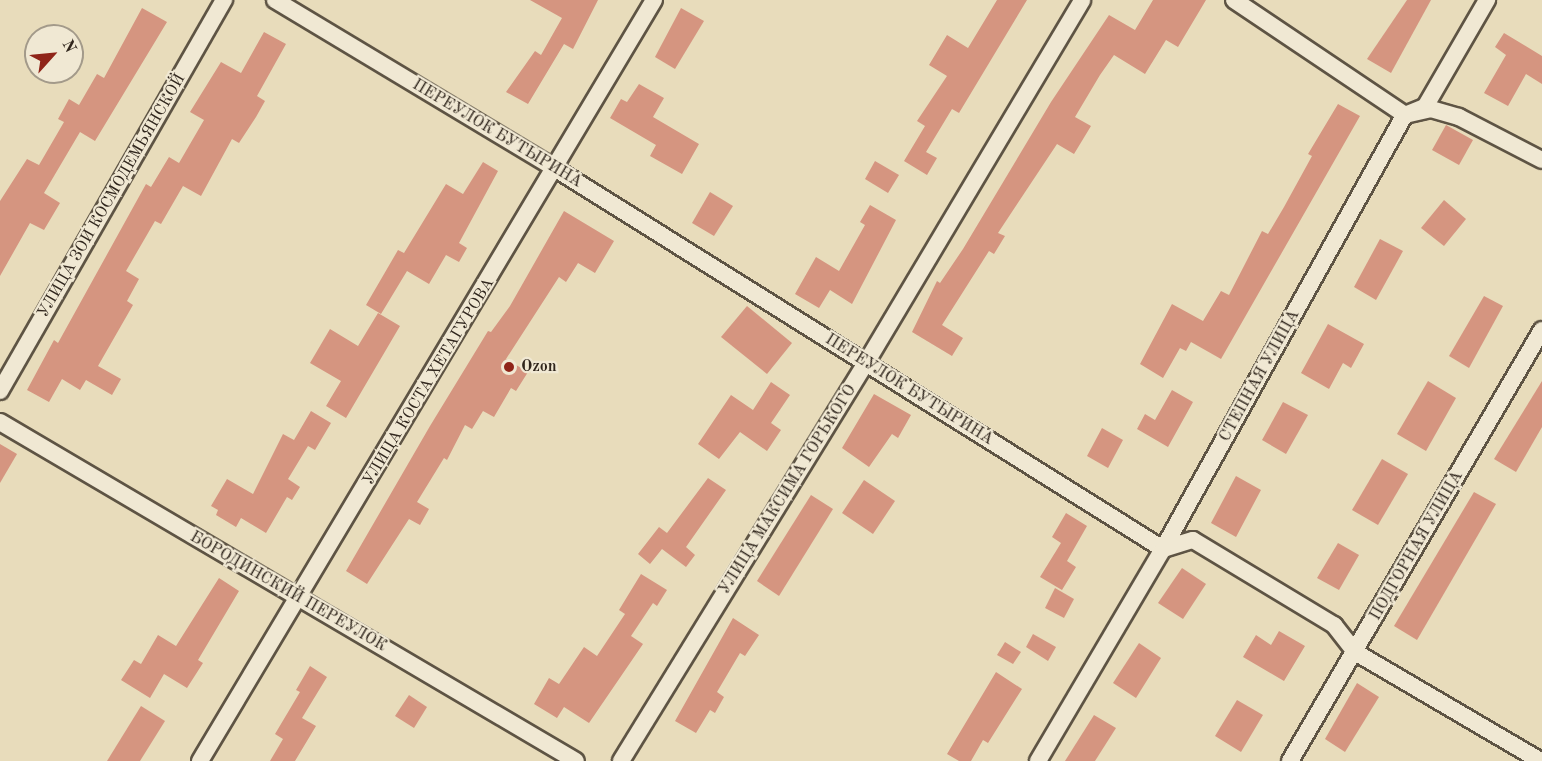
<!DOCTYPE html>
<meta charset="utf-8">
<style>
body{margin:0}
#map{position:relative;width:1542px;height:761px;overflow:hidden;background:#e8dcbb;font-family:"Old Standard TT",serif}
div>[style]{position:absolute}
.building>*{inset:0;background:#d59580}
.roads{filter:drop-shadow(2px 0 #5e5444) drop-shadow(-2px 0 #5e5444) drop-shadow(0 2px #5e5444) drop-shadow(0 -2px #5e5444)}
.minor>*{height:16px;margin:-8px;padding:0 8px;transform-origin:8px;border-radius:8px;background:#f0e8d3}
.dots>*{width:16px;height:16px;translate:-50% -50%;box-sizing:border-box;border:3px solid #f0e8d3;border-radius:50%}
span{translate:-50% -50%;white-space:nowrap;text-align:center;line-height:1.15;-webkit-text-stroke:4.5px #f0e8d3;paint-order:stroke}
.street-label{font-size:16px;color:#30261d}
.poi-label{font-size:16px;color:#30261d;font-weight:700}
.left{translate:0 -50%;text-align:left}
.north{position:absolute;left:24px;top:24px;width:60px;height:60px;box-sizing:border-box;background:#f0e8d3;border:2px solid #a39a8a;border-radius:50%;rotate:63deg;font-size:16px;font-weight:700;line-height:24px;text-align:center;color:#30261d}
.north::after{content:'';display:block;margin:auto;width:21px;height:27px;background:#8f2418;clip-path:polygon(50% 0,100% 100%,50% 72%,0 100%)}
</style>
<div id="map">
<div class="building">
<i style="clip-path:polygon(530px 0,598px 0,573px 49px,564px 44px,528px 104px,506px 92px,535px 51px,541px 55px,562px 18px)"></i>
<i style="clip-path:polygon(997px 0,1027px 0,959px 113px,952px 109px,926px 152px,937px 158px,927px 175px,904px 161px,925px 126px,917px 121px,947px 76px,929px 65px,947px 35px,968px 48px)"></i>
<i style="clip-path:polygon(1153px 0,1206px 0,1178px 47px,1166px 40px,1145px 74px,1114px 55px,1100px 75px,1075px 117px,1091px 126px,1074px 154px,1057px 144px,998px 233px,1005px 236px,994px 254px,989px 251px,942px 325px,963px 338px,952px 356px,912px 332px,937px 281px,940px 283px,963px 249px,1051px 102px,1109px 15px,1135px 30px)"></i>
<i style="clip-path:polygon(1407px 0,1431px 0,1391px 73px,1367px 59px)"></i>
<i style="clip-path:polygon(142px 8px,167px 22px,95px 141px,80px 132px,44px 193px,60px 203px,44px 230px,30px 223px,0 276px,0 201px,27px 159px,39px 165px,64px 122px,58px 119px,69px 99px,79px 105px,97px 74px,104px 78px)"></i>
<i style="clip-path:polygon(681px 8px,704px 21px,675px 69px,655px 57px)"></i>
<i style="clip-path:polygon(264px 32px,286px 44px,257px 96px,265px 101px,256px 117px,239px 143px,232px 139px,201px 196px,183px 186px,161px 224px,155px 221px,126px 271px,139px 279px,127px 301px,133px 305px,98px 366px,121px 379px,112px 395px,86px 380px,80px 390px,62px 379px,49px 402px,27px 390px,54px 340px,58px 343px,146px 184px,151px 187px,169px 157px,179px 163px,204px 120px,190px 112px,221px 62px,241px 73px)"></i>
<i style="clip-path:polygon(1504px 33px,1542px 56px,1542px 84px,1526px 74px,1508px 106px,1484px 93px,1506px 55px,1495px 47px)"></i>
<i style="clip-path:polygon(639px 84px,664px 98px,653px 117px,699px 144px,682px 174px,650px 156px,656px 145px,610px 118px,621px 99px,627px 102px)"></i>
<i style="clip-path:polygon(1338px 104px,1360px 116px,1221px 359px,1191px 342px,1186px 351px,1180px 348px,1163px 378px,1140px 364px,1172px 304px,1203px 321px,1221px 291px,1229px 295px,1262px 231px,1268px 234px,1284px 207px,1312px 156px,1308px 154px)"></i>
<i style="clip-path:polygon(1446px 125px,1473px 140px,1459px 165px,1432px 150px)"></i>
<i style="clip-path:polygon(875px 161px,899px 175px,888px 193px,865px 179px)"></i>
<i style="clip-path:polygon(483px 162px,498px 171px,459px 243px,467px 248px,459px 262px,446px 255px,429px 284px,407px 271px,381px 314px,366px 305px,398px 250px,404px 253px,446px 184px,463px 194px)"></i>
<i style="clip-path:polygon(710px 192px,733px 206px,714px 236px,692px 223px)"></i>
<i style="clip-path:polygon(1444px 200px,1466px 219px,1444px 246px,1421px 228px)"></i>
<i style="clip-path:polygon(870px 205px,896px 220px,852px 304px,830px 290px,819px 308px,795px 294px,816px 257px,839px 271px,865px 225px,860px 222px)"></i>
<i style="clip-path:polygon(564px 211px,614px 241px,595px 273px,578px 263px,566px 282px,559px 277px,506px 359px,528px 372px,516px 391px,511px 388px,494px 417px,483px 411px,472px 429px,465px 425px,447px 460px,444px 458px,417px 502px,429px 509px,420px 525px,409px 519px,367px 584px,346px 571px,430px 426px,488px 331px,491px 332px,510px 306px)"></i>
<i style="clip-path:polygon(1380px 239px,1403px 251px,1376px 300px,1354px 287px)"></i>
<i style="clip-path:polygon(1484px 296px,1503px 306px,1469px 368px,1449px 356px)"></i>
<i style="clip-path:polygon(747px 306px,792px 343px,767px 374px,721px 337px)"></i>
<i style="clip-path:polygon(378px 313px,400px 326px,346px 418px,326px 406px,341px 381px,310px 363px,330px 329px,358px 346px)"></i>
<i style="clip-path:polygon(1328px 324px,1364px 344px,1351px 368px,1343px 363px,1329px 389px,1301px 373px)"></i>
<i style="clip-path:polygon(1428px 381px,1456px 398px,1426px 451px,1397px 434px)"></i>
<i style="clip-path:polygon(1542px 381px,1542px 427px,1516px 472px,1494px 459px)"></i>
<i style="clip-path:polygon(771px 382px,790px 395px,771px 423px,781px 430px,767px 451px,740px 432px,719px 459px,698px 444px,731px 395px,753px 410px)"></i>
<i style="clip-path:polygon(1172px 390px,1193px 402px,1168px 447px,1137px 429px,1145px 414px,1155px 420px)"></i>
<i style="clip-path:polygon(874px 394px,911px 415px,898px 438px,892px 434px,869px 467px,842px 448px)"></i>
<i style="clip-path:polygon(1283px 402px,1308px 415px,1286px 454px,1262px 440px)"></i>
<i style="clip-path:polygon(311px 411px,331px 423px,315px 450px,308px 446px,288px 479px,300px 487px,292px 500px,287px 497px,266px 533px,241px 518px,236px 527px,216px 515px,218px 510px,211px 506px,227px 479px,253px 494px,283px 434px,294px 440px)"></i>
<i style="clip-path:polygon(1102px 428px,1123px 440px,1108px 468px,1087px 456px)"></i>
<i style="clip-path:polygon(0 444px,17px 454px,0 483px)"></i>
<i style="clip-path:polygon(1382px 459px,1408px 474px,1378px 525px,1352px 510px)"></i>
<i style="clip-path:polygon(1236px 476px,1261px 490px,1236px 537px,1211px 523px)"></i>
<i style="clip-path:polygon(708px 478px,726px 490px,686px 547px,695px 555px,686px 567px,662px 549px,650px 564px,638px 554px,659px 527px,667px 533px)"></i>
<i style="clip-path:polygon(864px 480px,895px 501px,873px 534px,842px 513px)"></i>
<i style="clip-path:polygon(1474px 492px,1496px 504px,1417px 640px,1394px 626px)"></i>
<i style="clip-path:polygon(811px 495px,833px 509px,779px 596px,757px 581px)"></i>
<i style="clip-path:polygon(1066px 513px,1087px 526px,1067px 561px,1076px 567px,1062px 590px,1040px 577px,1061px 543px,1052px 537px)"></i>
<i style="clip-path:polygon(1338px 543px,1359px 555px,1339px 590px,1317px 578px)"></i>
<i style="clip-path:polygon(1182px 568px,1206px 584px,1183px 619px,1158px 603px)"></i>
<i style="clip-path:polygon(641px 574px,667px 590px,657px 606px,653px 603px,631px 636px,643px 644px,589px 723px,564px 707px,557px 718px,534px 704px,549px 678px,559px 684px,584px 647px,597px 656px,625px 614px,619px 610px)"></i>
<i style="clip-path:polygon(219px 578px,239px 591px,198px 660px,203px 663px,187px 688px,164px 674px,150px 698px,121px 680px,134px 660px,141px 664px,158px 635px,176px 646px)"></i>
<i style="clip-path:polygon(1055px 588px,1074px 599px,1064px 618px,1045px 608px)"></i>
<i style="clip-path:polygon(733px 618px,759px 635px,745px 656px,740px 653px,717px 692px,724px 697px,715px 713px,710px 710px,696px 733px,675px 721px)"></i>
<i style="clip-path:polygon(1279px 631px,1305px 646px,1284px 681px,1243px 657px,1256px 635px,1271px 645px)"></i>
<i style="clip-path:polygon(1033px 634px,1056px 647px,1048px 661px,1026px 647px)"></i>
<i style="clip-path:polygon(1005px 642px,1021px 652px,1013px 664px,997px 655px)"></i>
<i style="clip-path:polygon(1139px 643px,1161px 658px,1136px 698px,1113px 683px)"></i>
<i style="clip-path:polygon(310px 666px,327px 677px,302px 718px,316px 726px,295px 761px,270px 761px,283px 739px,275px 734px,300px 692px,296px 690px)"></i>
<i style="clip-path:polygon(996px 672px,1022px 689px,988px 743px,983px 740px,971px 761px,959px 761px,947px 754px)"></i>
<i style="clip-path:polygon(1357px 683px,1379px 697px,1345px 752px,1325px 739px)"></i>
<i style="clip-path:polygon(409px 695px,427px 707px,414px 728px,395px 716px)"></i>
<i style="clip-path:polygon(1237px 700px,1263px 715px,1241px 752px,1215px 736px)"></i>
<i style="clip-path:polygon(141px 706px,165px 721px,140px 761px,107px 761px)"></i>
<i style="clip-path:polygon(1094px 715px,1116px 728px,1095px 761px,1065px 761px)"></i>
</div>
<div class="roads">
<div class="minor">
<i style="left:275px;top:0;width:328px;rotate:31deg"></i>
<i style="left:556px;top:169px;width:716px;rotate:32.05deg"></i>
<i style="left:1163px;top:549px;width:31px;rotate:-17deg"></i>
<i style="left:1193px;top:540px;width:165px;rotate:31.1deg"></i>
<i style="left:1334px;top:625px;width:34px;rotate:52deg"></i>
<i style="left:1355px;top:652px;width:216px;rotate:30.4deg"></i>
<i style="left:1234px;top:0;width:206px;rotate:33.9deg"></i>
<i style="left:1405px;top:115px;width:27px;rotate:-13deg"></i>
<i style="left:1431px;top:109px;width:29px;rotate:16deg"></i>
<i style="left:1459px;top:117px;width:93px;rotate:27.4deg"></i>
<i style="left:0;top:391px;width:451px;rotate:-60.2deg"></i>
<i style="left:0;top:422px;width:668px;rotate:30.48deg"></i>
<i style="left:200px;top:761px;width:886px;rotate:-59.18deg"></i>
<i style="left:621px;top:761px;width:467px;rotate:-58.4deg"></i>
<i style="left:866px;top:363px;width:422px;rotate:-59.2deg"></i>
<i style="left:1038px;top:761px;width:246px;rotate:-59.5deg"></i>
<i style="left:1163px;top:549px;width:497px;rotate:-60.9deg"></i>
<i style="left:1405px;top:115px;width:22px;rotate:-22deg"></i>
<i style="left:1425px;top:107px;width:124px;rotate:-59.9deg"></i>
<i style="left:1290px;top:761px;width:499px;rotate:-59.7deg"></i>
</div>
</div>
<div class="dots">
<i style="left:509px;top:367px;background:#8f2418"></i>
</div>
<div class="street-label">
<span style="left:497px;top:134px;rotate:31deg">ПЕРЕУЛОК БУТЫРИНА</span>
<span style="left:112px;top:196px;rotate:-60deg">УЛИЦА ЗОИ КОСМОДЕМЬЯНСКОЙ</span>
<span style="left:1260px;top:376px;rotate:-61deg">СТЕПНАЯ УЛИЦА</span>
<span style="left:429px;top:382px;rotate:-59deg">УЛИЦА КОСТА ХЕТАГУРОВА</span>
<span style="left:909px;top:390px;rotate:32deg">ПЕРЕУЛОК БУТЫРИНА</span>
<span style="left:788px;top:490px;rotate:-58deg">УЛИЦА МАКСИМА ГОРЬКОГО</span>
<span style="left:1417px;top:546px;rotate:-60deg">ПОДГОРНАЯ УЛИЦА</span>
<span style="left:288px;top:592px;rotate:30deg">БОРОДИНСКИЙ ПЕРЕУЛОК</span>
</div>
<div class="poi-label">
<span class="left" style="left:521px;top:367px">Ozon</span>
</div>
<div class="north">N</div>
</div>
